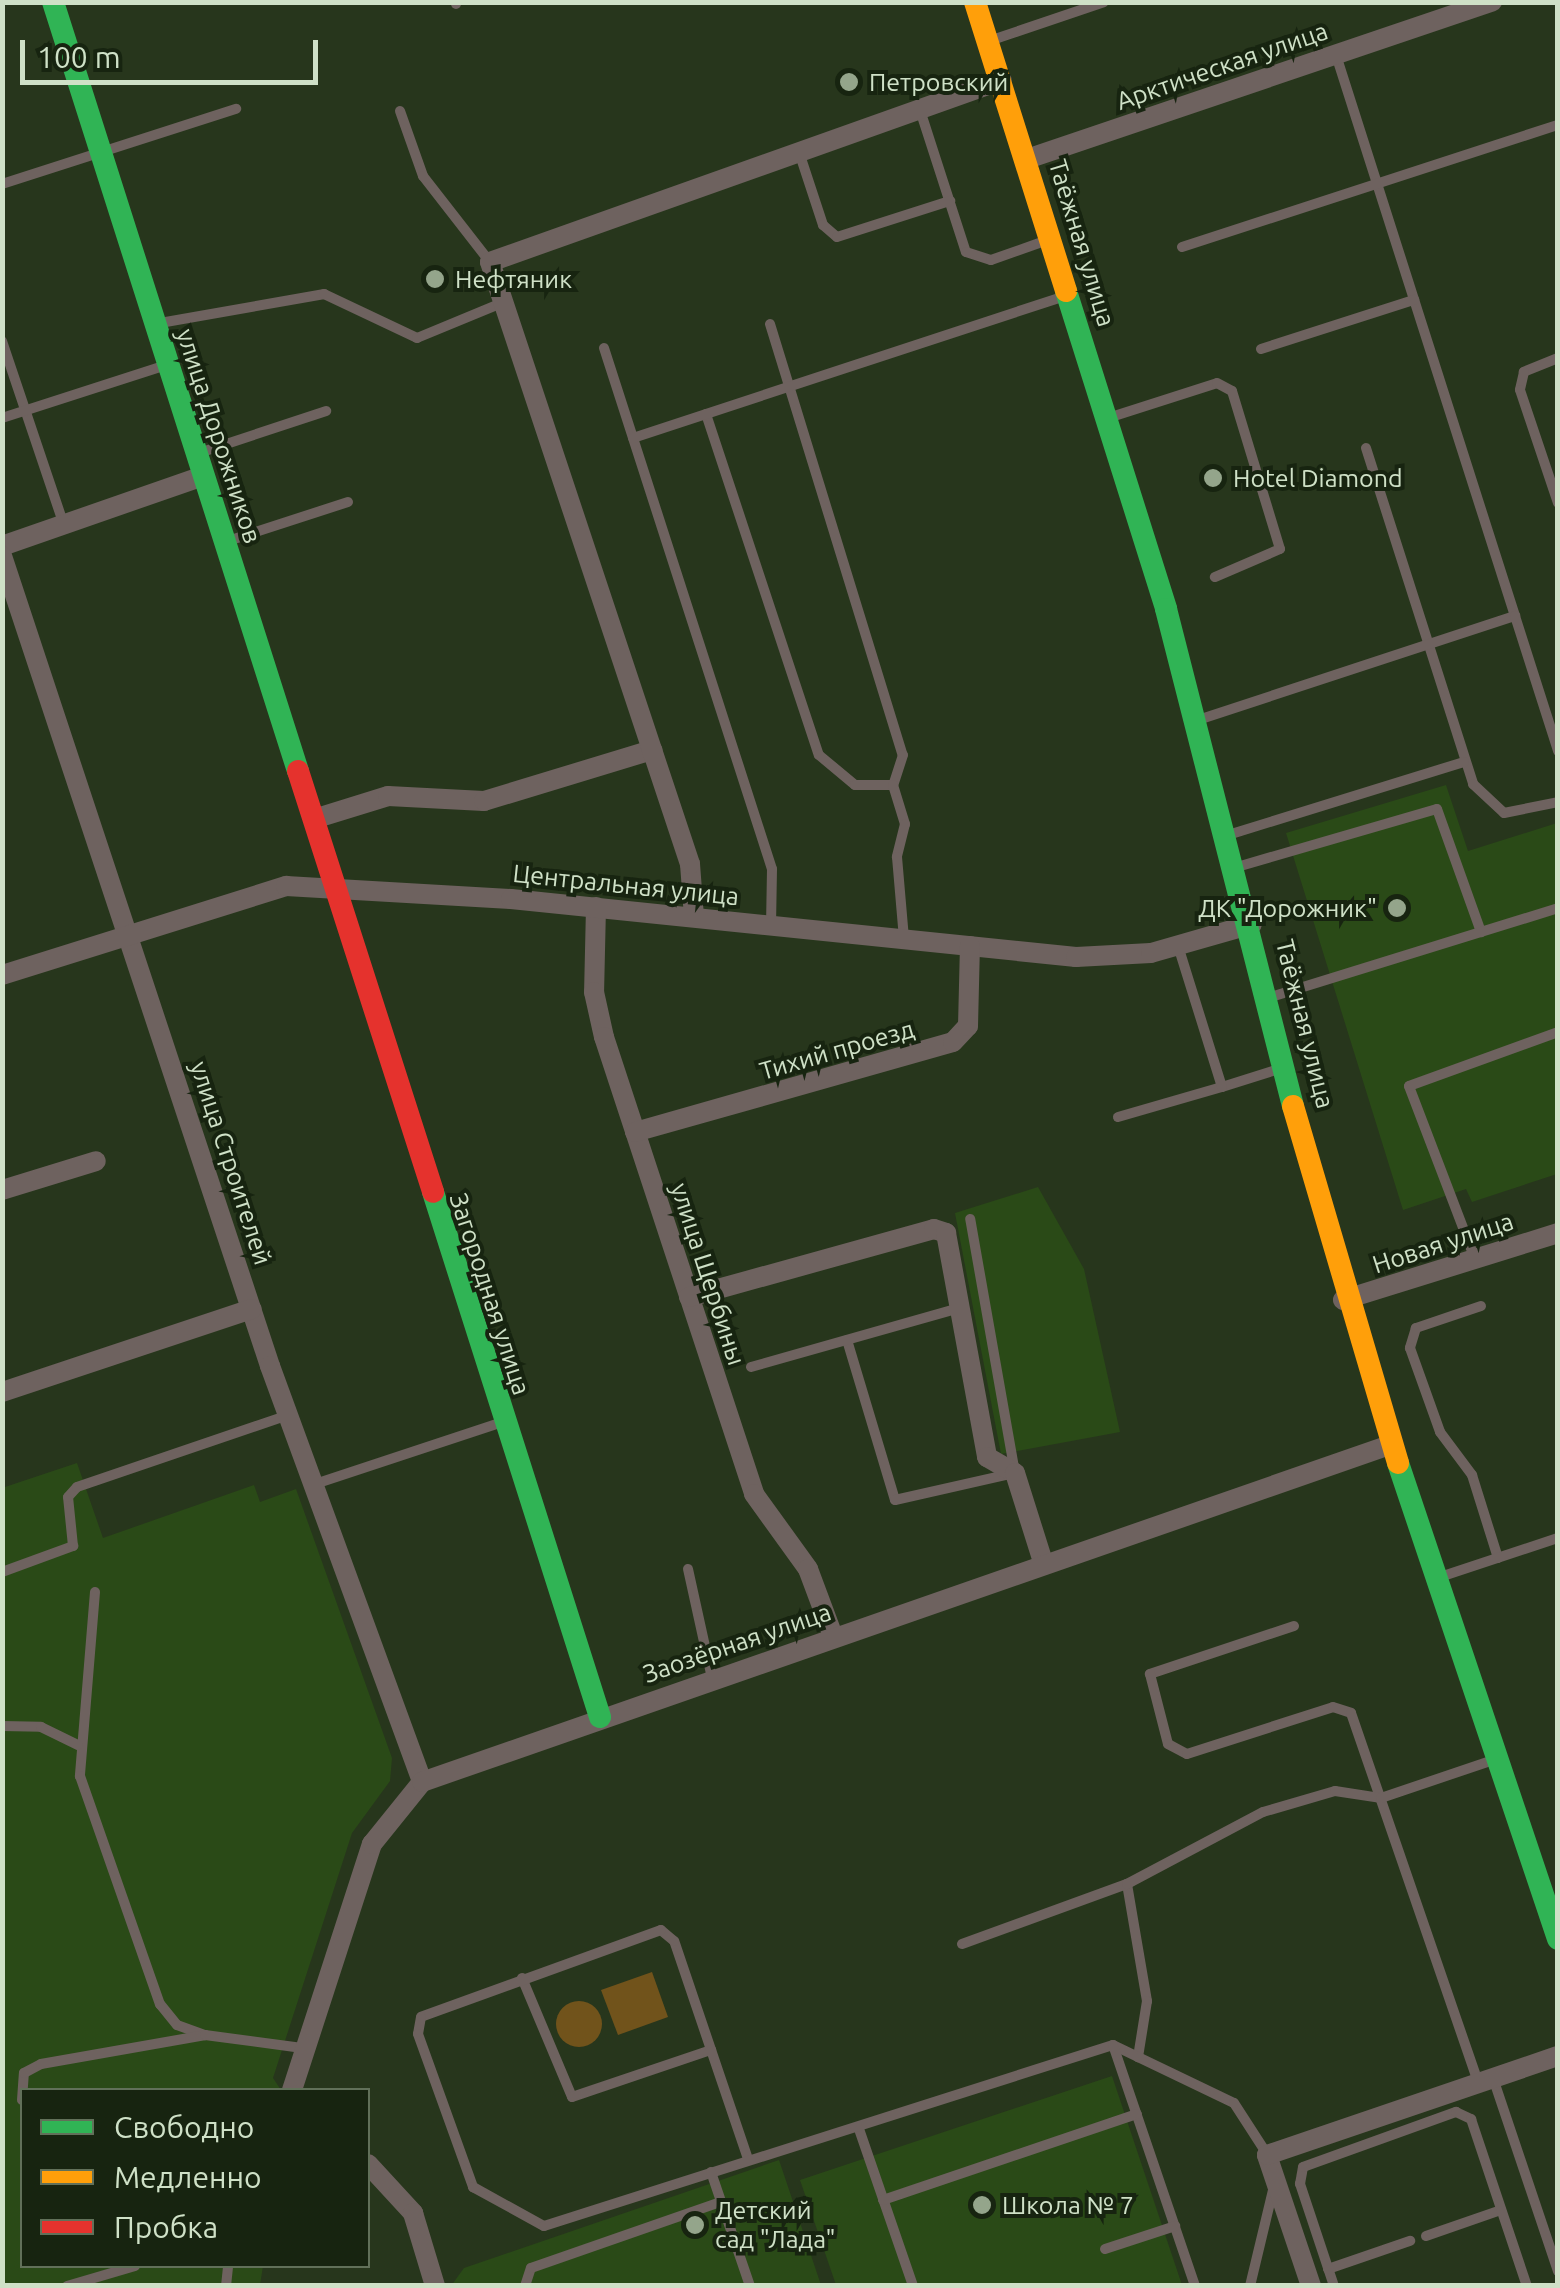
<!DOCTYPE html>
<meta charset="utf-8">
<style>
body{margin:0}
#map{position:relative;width:1560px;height:2288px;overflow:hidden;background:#27361c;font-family:Ubuntu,sans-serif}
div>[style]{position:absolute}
.built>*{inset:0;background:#2a4a17}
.green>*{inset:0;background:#71531b}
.round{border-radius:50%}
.lane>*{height:10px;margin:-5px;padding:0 5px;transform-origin:5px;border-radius:5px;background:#6e625f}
.street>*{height:20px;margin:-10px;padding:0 10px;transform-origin:10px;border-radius:10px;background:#6e625f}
.fast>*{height:22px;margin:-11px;padding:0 11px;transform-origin:11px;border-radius:11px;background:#30b455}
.slow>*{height:22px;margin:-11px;padding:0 11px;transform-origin:11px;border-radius:11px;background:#ff9f0a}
.jam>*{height:22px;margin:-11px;padding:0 11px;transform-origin:11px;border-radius:11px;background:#e5322d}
.dots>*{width:28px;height:28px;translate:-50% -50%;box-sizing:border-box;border:5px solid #172410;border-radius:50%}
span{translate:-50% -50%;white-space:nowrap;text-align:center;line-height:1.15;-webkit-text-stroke:8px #172410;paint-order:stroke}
.street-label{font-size:25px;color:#cfe1c7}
.poi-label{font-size:25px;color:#cfe1c7}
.left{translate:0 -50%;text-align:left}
.right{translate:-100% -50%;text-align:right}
.frame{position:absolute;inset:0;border:5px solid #cfe1c7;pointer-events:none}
.legend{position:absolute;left:20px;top:2088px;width:350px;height:180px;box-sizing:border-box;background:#172410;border:2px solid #617059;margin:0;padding:12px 18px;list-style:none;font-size:30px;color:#cfe1c7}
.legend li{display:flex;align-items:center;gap:20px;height:50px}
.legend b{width:50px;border:2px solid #617059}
.scale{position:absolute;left:20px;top:40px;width:298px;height:45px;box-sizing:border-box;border:5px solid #cfe1c7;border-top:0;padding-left:12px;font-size:30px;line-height:35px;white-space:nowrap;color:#cfe1c7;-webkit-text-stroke:8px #172410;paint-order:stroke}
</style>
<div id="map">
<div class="built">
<i style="clip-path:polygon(1446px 785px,1468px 851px,1557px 823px,1557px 1174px,1472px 1202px,1466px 1189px,1403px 1210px,1286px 833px)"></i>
<i style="clip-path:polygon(1038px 1187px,1084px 1269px,1120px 1432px,1001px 1454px,955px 1213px)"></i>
<i style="clip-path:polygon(77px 1463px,103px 1538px,254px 1485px,260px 1502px,296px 1489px,392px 1758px,390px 1781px,352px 1833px,273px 2078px,281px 2090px,22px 2090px,22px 2266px,263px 2266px,260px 2285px,3px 2285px,2px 1488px)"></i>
<i style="clip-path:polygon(1112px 2076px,1182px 2285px,836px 2285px,800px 2180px)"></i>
<i style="clip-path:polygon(779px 2160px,821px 2285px,451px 2286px,464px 2268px)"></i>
</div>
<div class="green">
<i style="clip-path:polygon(652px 1972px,668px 2017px,618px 2035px,601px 1990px)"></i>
<i class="round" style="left:556px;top:2001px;width:46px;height:46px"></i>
</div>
<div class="lane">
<i style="left:456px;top:2px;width:2px;rotate:90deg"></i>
<i style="left:989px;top:41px;width:121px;rotate:-18.7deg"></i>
<i style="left:1336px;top:55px;width:589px;rotate:72.3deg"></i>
<i style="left:920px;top:110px;width:149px;rotate:72.1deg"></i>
<i style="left:966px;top:252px;width:26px;rotate:18deg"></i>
<i style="left:991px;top:260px;width:57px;rotate:-19.4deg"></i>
<i style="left:400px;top:111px;width:69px;rotate:70.5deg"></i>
<i style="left:423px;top:176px;width:109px;rotate:52.1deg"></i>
<i style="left:799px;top:152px;width:77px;rotate:71.8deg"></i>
<i style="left:823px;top:225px;width:18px;rotate:41deg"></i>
<i style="left:837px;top:237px;width:119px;rotate:-17.7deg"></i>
<i style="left:2px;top:184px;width:246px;rotate:-17.8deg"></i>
<i style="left:1182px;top:247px;width:394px;rotate:-18deg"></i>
<i style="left:160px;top:323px;width:167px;rotate:-10deg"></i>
<i style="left:324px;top:294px;width:103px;rotate:25.3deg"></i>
<i style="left:417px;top:338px;width:94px;rotate:-22.5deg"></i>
<i style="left:770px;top:324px;width:451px;rotate:72.9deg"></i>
<i style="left:903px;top:755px;width:32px;rotate:108deg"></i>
<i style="left:2px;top:341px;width:191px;rotate:71.4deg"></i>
<i style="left:604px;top:348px;width:547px;rotate:72.13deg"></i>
<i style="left:772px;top:869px;width:56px;rotate:91deg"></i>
<i style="left:1261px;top:349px;width:161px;rotate:-17.8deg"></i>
<i style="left:1558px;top:358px;width:37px;rotate:158deg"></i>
<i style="left:1524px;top:372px;width:18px;rotate:103deg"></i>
<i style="left:1520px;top:390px;width:119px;rotate:71.4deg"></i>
<i style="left:706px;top:414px;width:359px;rotate:71.7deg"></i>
<i style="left:819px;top:755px;width:47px;rotate:39.8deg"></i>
<i style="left:855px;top:785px;width:38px"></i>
<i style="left:893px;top:785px;width:41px;rotate:72.9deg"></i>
<i style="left:905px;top:824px;width:34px;rotate:104deg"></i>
<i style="left:897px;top:857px;width:82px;rotate:85.1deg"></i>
<i style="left:2px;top:418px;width:172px;rotate:-17.9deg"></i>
<i style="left:1108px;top:418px;width:114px;rotate:-17.8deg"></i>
<i style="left:1217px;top:383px;width:17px;rotate:28deg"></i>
<i style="left:1232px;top:391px;width:165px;rotate:73.1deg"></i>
<i style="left:1280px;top:549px;width:71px;rotate:156.7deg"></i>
<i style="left:633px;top:438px;width:455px;rotate:-18.2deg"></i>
<i style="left:1366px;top:448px;width:353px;rotate:72.3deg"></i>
<i style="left:1473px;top:784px;width:42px;rotate:43.1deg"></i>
<i style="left:1504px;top:813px;width:55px;rotate:-11.5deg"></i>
<i style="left:199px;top:453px;width:134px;rotate:-18.3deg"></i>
<i style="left:231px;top:540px;width:123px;rotate:-18deg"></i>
<i style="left:1198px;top:720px;width:334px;rotate:-18.2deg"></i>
<i style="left:1515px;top:616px;width:142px;rotate:72.3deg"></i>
<i style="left:1228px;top:835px;width:247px;rotate:-17.2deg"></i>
<i style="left:1237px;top:867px;width:208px;rotate:-16.2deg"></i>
<i style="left:1437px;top:809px;width:131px;rotate:70.3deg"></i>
<i style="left:1271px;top:997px;width:300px;rotate:-17.2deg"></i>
<i style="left:1222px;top:1087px;width:60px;rotate:-17.5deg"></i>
<i style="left:1118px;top:1117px;width:108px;rotate:-16.1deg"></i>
<i style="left:1222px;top:1087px;width:148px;rotate:-107.3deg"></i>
<i style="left:1475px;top:1259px;width:185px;rotate:-110.9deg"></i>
<i style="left:1409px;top:1086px;width:158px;rotate:-19.9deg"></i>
<i style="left:1481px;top:1306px;width:69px;rotate:161.3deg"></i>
<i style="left:1416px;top:1328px;width:21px;rotate:107deg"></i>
<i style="left:1410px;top:1348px;width:89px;rotate:70.3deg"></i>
<i style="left:1440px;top:1432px;width:54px;rotate:53.3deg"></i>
<i style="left:1472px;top:1475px;width:87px;rotate:72.6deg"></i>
<i style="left:847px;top:1340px;width:167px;rotate:73.3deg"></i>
<i style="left:895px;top:1500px;width:123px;rotate:-12.7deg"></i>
<i style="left:1015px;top:1473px;width:258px;rotate:-100deg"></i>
<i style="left:751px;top:1367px;width:217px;rotate:-15.8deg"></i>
<i style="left:312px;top:1485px;width:200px;rotate:-18.3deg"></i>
<i style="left:688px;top:1569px;width:112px;rotate:77.6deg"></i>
<i style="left:2px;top:1572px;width:76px;rotate:-20.1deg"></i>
<i style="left:73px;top:1546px;width:49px;rotate:-95.8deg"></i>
<i style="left:68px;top:1497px;width:13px;rotate:-48deg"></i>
<i style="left:77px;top:1487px;width:223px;rotate:-18.8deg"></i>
<i style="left:1440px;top:1577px;width:124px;rotate:-18.3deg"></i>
<i style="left:95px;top:1592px;width:185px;rotate:94.7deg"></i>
<i style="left:80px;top:1776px;width:242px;rotate:70.7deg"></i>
<i style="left:160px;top:2004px;width:27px;rotate:51deg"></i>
<i style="left:177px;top:2025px;width:30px;rotate:20deg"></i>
<i style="left:1294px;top:1626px;width:152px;rotate:161.6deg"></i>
<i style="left:1150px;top:1674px;width:72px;rotate:75.6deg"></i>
<i style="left:1168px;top:1744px;width:21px;rotate:28deg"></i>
<i style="left:1187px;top:1754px;width:153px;rotate:-17.8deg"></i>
<i style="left:1333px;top:1707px;width:19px;rotate:18deg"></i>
<i style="left:1351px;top:1713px;width:390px;rotate:71deg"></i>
<i style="left:2px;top:1726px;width:39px;rotate:1deg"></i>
<i style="left:41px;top:1727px;width:41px;rotate:25.9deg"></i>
<i style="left:1127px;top:1884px;width:119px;rotate:80.3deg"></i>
<i style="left:1147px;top:2001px;width:57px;rotate:99.1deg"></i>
<i style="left:962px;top:1944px;width:176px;rotate:-20deg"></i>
<i style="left:1127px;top:1884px;width:154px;rotate:-27.9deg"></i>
<i style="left:1263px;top:1812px;width:75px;rotate:-16.3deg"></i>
<i style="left:1335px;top:1791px;width:47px;rotate:8.7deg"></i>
<i style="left:1381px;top:1798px;width:121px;rotate:-18.7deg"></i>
<i style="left:522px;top:1978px;width:129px;rotate:67.2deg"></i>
<i style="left:572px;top:2097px;width:147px;rotate:-18.7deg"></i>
<i style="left:1113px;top:2045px;width:134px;rotate:25.6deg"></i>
<i style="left:1234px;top:2103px;width:61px;rotate:57.1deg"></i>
<i style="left:1493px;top:2078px;width:204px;rotate:71.4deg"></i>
<i style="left:22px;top:2100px;width:27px;rotate:-86deg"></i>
<i style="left:24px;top:2073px;width:19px;rotate:-28deg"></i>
<i style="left:41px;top:2064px;width:167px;rotate:-10deg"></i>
<i style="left:205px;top:2035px;width:98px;rotate:7.6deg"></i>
<i style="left:859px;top:2129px;width:166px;rotate:71deg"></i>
<i style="left:748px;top:2159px;width:230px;rotate:-108.7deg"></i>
<i style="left:674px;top:1941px;width:17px;rotate:-140deg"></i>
<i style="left:661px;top:1930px;width:255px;rotate:160.1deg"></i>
<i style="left:421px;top:2017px;width:17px;rotate:100deg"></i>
<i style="left:418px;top:2034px;width:163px;rotate:70.2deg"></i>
<i style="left:473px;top:2187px;width:81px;rotate:28.8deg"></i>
<i style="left:544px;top:2226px;width:597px;rotate:-17.65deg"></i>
<i style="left:1113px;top:2045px;width:255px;rotate:71.2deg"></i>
<i style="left:711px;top:2172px;width:120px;rotate:71.1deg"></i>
<i style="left:883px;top:2200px;width:268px;rotate:-18.7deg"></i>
<i style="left:1426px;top:2236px;width:79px;rotate:-19.1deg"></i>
<i style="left:1105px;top:2249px;width:74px;rotate:-18.2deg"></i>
<i style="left:1328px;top:2269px;width:87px;rotate:-18.9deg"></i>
<i style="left:67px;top:2286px;width:71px;rotate:-16.4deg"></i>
<i style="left:226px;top:2286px;width:20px;rotate:-84deg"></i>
<i style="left:525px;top:2286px;width:19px;rotate:-72deg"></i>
<i style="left:531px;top:2268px;width:201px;rotate:-19.2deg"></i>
<i style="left:1250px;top:2286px;width:99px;rotate:-76.5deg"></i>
<i style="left:1334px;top:2286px;width:108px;rotate:-108.4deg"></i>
<i style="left:1300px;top:2184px;width:17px;rotate:-80deg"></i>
<i style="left:1303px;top:2167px;width:163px;rotate:-19.8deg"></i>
<i style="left:1456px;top:2112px;width:17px;rotate:25deg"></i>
<i style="left:1471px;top:2119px;width:176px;rotate:71.5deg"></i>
</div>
<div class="street">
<i style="left:1027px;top:159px;width:491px;rotate:-18.7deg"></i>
<i style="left:2px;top:546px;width:213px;rotate:-19.2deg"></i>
<i style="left:2px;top:556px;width:853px;rotate:71.69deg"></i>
<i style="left:270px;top:1366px;width:443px;rotate:69.9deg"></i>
<i style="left:317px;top:818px;width:74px;rotate:-17.2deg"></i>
<i style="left:388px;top:796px;width:96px;rotate:3deg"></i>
<i style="left:484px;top:801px;width:176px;rotate:-16.9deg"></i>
<i style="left:596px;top:907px;width:85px;rotate:91.3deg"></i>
<i style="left:594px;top:992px;width:46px;rotate:77.5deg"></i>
<i style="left:604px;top:1037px;width:481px;rotate:71.8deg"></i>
<i style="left:754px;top:1494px;width:92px;rotate:54.2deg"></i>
<i style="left:808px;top:1569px;width:72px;rotate:69.5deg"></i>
<i style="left:694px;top:917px;width:53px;rotate:-94.3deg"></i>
<i style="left:690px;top:864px;width:634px;rotate:-108.38deg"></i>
<i style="left:490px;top:262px;width:543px;rotate:-19.57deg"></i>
<i style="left:2px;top:975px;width:298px;rotate:-17.4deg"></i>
<i style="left:286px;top:886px;width:225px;rotate:3.3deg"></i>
<i style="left:511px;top:899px;width:568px;rotate:5.86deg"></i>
<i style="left:1076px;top:957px;width:75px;rotate:-3.1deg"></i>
<i style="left:1151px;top:953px;width:105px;rotate:-16deg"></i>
<i style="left:635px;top:1132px;width:330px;rotate:-15.8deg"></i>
<i style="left:953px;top:1042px;width:22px;rotate:-47deg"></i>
<i style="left:968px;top:1026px;width:80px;rotate:-88.6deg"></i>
<i style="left:2px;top:1190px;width:98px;rotate:-17.1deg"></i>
<i style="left:689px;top:1297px;width:254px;rotate:-15.5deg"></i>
<i style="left:934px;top:1229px;width:13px;rotate:18deg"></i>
<i style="left:946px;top:1233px;width:228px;rotate:79.6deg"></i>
<i style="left:987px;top:1457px;width:32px;rotate:30deg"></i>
<i style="left:1015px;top:1473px;width:93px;rotate:72.5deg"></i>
<i style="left:1343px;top:1300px;width:225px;rotate:-17.3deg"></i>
<i style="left:2px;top:1392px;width:263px;rotate:-18.4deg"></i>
<i style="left:292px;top:2090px;width:259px;rotate:-72deg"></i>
<i style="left:372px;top:1844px;width:80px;rotate:-51.1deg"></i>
<i style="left:422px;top:1782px;width:1025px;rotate:-19.2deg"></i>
<i style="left:368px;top:2164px;width:67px;rotate:47.4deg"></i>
<i style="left:413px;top:2213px;width:76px;rotate:73.2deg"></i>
<i style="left:1311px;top:2286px;width:138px;rotate:-108.6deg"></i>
<i style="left:1267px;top:2155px;width:307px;rotate:-18.8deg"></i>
</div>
<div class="fast">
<i style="left:53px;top:2px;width:807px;rotate:72.33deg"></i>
<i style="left:1066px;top:291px;width:333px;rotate:72.5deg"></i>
<i style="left:1166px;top:609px;width:513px;rotate:75.67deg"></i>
<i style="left:433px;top:1192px;width:551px;rotate:72.35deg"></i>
<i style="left:1398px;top:1463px;width:502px;rotate:71.42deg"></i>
</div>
<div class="slow">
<i style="left:975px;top:2px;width:303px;rotate:72.5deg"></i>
<i style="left:1293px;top:1106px;width:372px;rotate:73.6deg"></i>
</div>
<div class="jam">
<i style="left:298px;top:771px;width:442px;rotate:72.2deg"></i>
</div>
<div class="dots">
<i style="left:849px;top:82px;background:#94a58b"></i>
<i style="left:435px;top:279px;background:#94a58b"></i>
<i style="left:1213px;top:478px;background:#94a58b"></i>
<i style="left:1397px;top:908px;background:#94a58b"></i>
<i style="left:982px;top:2205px;background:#94a58b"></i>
<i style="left:695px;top:2225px;background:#94a58b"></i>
</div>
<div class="street-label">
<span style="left:1222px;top:66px;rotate:-19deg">Арктическая улица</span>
<span style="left:1082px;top:243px;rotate:73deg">Таёжная улица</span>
<span style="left:219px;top:436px;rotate:72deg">улица Дорожников</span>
<span style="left:626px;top:885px;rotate:6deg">Центральная улица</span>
<span style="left:1305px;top:1024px;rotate:76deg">Таёжная улица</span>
<span style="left:837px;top:1050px;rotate:-16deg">Тихий проезд</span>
<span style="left:231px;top:1163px;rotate:72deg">улица Строителей</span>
<span style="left:1443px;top:1243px;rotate:-18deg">Новая улица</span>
<span style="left:708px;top:1274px;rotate:72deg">улица Щербины</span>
<span style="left:490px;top:1294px;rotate:72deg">Загородная улица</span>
<span style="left:737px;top:1643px;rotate:-19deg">Заозёрная улица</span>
</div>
<div class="poi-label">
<span class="left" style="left:869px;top:82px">Петровский</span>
<span class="left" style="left:455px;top:279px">Нефтяник</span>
<span class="left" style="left:1233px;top:478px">Hotel Diamond</span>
<span class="right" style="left:1377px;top:908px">ДК "Дорожник"</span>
<span class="left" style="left:1002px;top:2205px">Школа № 7</span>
<span class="left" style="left:715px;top:2225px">Детский<br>сад "Лада"</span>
</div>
<div class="frame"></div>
<ul class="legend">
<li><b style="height:12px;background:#30b455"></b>Свободно</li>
<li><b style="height:12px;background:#ff9f0a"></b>Медленно</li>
<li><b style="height:12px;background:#e5322d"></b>Пробка</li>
</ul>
<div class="scale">100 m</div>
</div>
